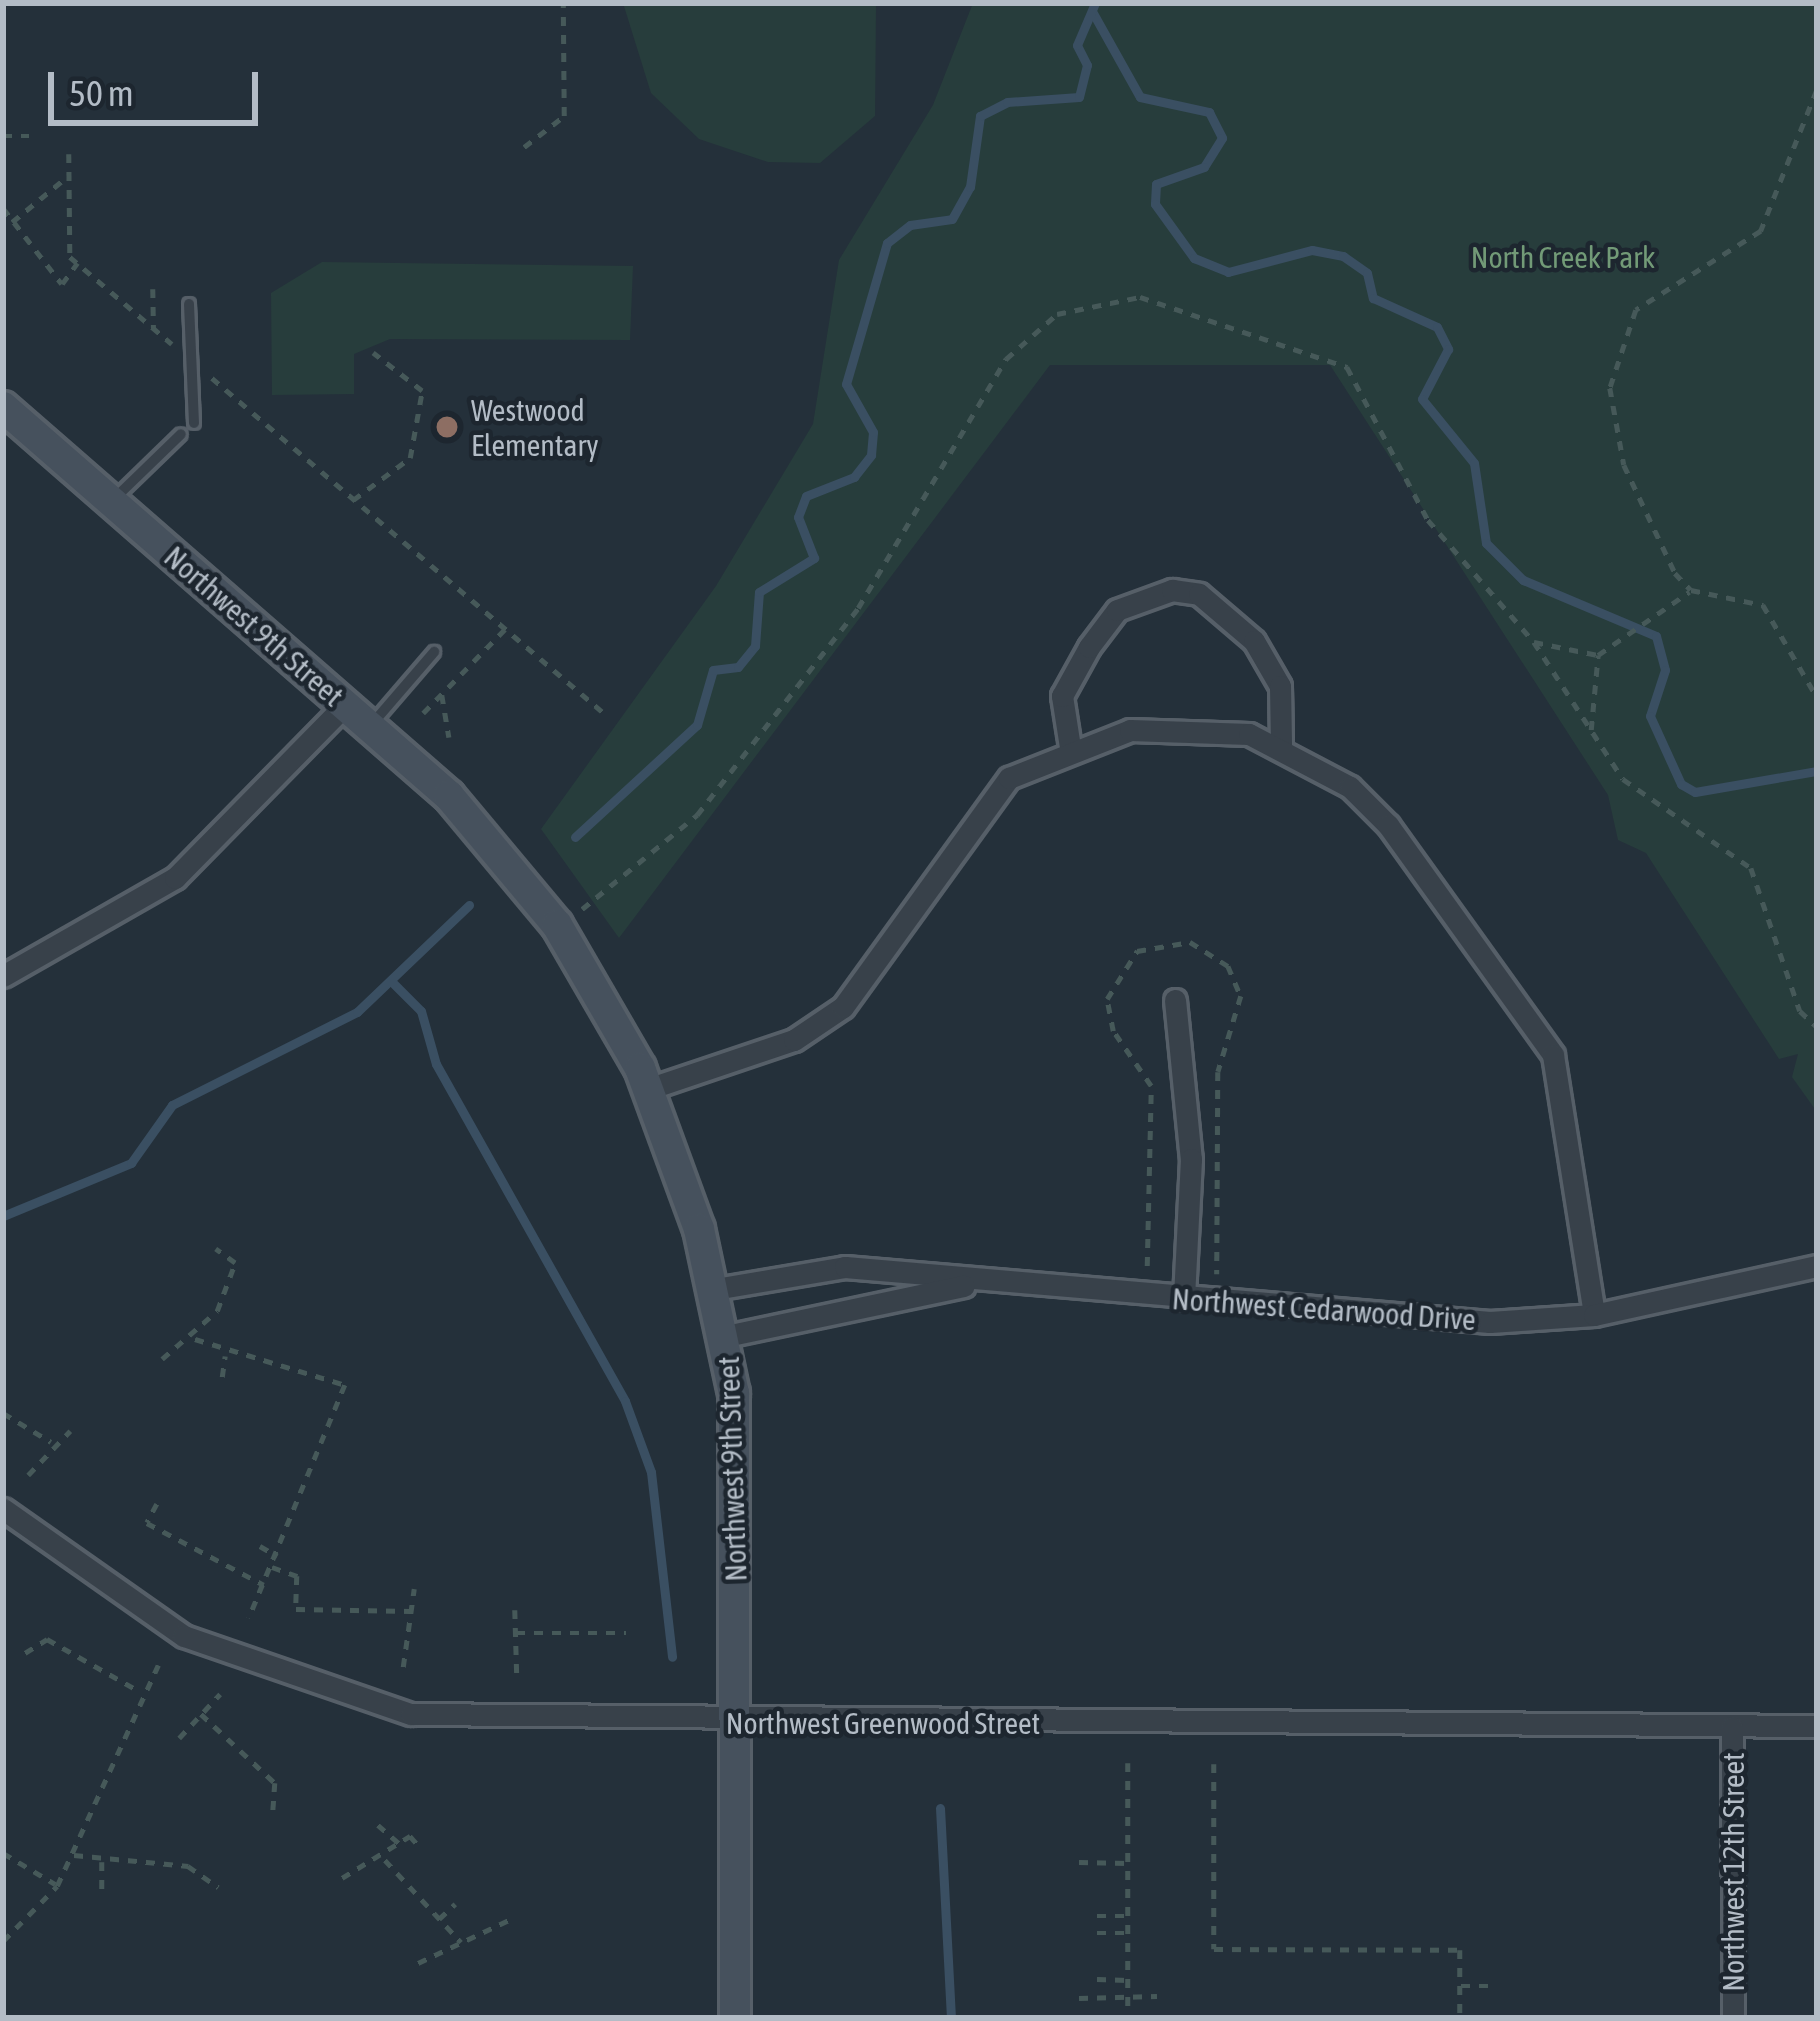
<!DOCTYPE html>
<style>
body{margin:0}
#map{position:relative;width:1820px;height:2021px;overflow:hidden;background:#24303a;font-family:"Asap Condensed",sans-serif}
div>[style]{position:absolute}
.green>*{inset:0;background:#273d3c}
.stream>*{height:9px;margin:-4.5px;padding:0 4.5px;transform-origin:4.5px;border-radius:4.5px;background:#3a4f62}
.path>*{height:4.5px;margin-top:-2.25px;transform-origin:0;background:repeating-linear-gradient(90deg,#465959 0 9px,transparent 0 18px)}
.roads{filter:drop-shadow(3px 0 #565f68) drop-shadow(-3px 0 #565f68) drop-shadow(0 3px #565f68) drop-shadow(0 -3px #565f68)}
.lane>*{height:10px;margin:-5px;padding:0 5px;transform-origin:5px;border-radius:5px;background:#38414a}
.street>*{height:21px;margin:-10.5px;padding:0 10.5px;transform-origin:10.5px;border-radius:10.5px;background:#38414a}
.secondary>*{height:30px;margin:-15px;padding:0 15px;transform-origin:15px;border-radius:15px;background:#46515d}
.dots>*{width:33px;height:33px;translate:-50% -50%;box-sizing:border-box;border:6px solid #1d262f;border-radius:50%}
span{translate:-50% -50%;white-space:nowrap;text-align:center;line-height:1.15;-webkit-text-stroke:9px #1d262f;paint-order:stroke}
.park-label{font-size:30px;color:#729a77}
.poi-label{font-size:30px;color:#b3bcc6}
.left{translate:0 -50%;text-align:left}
.street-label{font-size:30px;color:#b3bcc6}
.frame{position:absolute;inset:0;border:6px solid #b3bcc6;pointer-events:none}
.scale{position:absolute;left:48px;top:72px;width:210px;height:54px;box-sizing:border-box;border:6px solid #b3bcc6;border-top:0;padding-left:15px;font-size:36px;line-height:42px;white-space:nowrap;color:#b3bcc6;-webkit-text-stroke:9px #1d262f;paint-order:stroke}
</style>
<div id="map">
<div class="green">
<i style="clip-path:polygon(623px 3px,876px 3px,875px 116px,820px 163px,768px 162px,699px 139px,651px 93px)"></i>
<i style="clip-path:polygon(973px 3px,1817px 3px,1817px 1112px,1792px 1077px,1798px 1054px,1779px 1059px,1646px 853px,1618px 840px,1608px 795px,1330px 365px,1050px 365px,619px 938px,541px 829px,716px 586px,813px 424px,839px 260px,933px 105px)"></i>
<i style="clip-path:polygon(322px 262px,633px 266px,630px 340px,390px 339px,354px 354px,354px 394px,272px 395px,271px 293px)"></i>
</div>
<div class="stream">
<i style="left:1093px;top:13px;width:96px;rotate:60.8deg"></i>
<i style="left:1140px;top:97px;width:71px;rotate:12.3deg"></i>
<i style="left:1209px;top:112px;width:29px;rotate:63deg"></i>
<i style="left:1222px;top:138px;width:34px;rotate:122deg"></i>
<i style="left:1204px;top:167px;width:51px;rotate:160.5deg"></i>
<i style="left:1156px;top:184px;width:20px;rotate:93deg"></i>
<i style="left:1155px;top:204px;width:67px;rotate:54.2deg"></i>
<i style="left:1194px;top:258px;width:37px;rotate:22deg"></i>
<i style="left:1228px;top:272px;width:87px;rotate:-14.7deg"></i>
<i style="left:1312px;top:250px;width:32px;rotate:11deg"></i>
<i style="left:1343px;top:256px;width:29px;rotate:35deg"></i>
<i style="left:1367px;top:273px;width:26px;rotate:77deg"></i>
<i style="left:1373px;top:298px;width:70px;rotate:24.4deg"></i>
<i style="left:1437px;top:327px;width:25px;rotate:63deg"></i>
<i style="left:1448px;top:349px;width:56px;rotate:117.5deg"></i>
<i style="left:1422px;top:399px;width:82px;rotate:50.9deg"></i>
<i style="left:1474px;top:463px;width:81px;rotate:81.5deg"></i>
<i style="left:1486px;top:543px;width:52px;rotate:45deg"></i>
<i style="left:1523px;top:580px;width:144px;rotate:22.8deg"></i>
<i style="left:1656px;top:636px;width:35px;rotate:75deg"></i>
<i style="left:1665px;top:670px;width:48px;rotate:108.1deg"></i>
<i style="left:1650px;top:716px;width:75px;rotate:65.5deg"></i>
<i style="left:1681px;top:784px;width:16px;rotate:30deg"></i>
<i style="left:1695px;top:792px;width:124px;rotate:-9.8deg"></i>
<i style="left:575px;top:837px;width:166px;rotate:-42.6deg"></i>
<i style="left:697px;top:725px;width:57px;rotate:-73.8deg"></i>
<i style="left:713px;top:670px;width:25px;rotate:-7deg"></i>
<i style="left:738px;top:667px;width:27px;rotate:-51deg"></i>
<i style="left:755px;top:646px;width:54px;rotate:-85.8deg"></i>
<i style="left:759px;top:592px;width:65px;rotate:-31.7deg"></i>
<i style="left:814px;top:558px;width:44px;rotate:-111.3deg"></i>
<i style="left:798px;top:517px;width:22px;rotate:-69deg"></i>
<i style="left:806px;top:496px;width:52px;rotate:-21.6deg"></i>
<i style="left:854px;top:477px;width:28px;rotate:-52deg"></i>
<i style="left:871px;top:455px;width:23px;rotate:-85deg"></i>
<i style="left:873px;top:432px;width:55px;rotate:-119.4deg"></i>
<i style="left:846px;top:384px;width:147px;rotate:-73.8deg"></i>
<i style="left:887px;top:243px;width:29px;rotate:-38deg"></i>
<i style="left:910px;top:225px;width:42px;rotate:-8.1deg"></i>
<i style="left:952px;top:219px;width:37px;rotate:-61deg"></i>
<i style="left:970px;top:187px;width:72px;rotate:-82deg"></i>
<i style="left:980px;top:116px;width:30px;rotate:-27deg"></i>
<i style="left:1007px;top:102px;width:72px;rotate:-4deg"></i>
<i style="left:1079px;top:97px;width:33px;rotate:-76deg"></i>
<i style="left:1087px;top:65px;width:22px;rotate:-117deg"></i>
<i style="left:1077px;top:45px;width:46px;rotate:-66.8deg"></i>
<i style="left:394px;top:984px;width:38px;rotate:45deg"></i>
<i style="left:421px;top:1011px;width:55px;rotate:74.2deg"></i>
<i style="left:436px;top:1064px;width:386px;rotate:60.7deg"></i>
<i style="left:625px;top:1401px;width:76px;rotate:69.9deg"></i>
<i style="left:651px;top:1472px;width:186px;rotate:83.5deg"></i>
<i style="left:3px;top:1216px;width:139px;rotate:-22.5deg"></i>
<i style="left:131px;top:1163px;width:71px;rotate:-54.7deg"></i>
<i style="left:172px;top:1105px;width:207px;rotate:-26.7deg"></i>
<i style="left:357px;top:1012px;width:155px;rotate:-43.7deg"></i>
<i style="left:940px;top:1808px;width:210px;rotate:87deg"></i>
</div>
<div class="path">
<i style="left:1817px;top:90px;width:152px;rotate:111.7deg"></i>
<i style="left:1761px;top:231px;width:148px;rotate:147.7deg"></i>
<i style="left:1636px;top:310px;width:82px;rotate:108.4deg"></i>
<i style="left:1610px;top:388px;width:78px;rotate:79.7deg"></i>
<i style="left:1624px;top:465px;width:119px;rotate:64.7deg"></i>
<i style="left:1675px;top:573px;width:23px;rotate:47deg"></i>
<i style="left:1691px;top:590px;width:74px;rotate:11.8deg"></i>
<i style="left:1763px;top:605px;width:107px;rotate:59.6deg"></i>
<i style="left:3px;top:136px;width:26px"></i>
<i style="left:524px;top:147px;width:51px;rotate:-37.8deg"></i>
<i style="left:564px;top:116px;width:113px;rotate:-90.5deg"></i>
<i style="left:69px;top:154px;width:103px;rotate:89.4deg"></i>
<i style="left:70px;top:257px;width:134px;rotate:40.5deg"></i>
<i style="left:3px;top:208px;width:96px;rotate:52.2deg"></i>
<i style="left:62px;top:284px;width:26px;rotate:-54deg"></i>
<i style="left:12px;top:222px;width:72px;rotate:-39.4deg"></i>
<i style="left:153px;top:289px;width:39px;rotate:89deg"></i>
<i style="left:212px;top:378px;width:517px;rotate:40.53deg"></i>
<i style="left:353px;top:500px;width:71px;rotate:-36.4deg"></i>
<i style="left:410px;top:458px;width:68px;rotate:-79.8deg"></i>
<i style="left:422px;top:391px;width:62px;rotate:-142.2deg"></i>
<i style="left:1534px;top:642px;width:65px;rotate:11.5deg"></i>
<i style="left:442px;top:695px;width:43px;rotate:80.5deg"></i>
<i style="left:423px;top:713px;width:117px;rotate:-45.7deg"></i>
<i style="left:1591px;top:730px;width:75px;rotate:-84.7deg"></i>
<i style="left:1598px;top:655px;width:111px;rotate:-34.7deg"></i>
<i style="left:582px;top:909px;width:149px;rotate:-39.3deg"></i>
<i style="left:697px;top:815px;width:262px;rotate:-52.1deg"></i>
<i style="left:858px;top:608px;width:290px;rotate:-59.3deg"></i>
<i style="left:1006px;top:359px;width:68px;rotate:-41.4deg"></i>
<i style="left:1057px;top:314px;width:85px;rotate:-11.6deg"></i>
<i style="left:1140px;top:297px;width:219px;rotate:18.7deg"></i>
<i style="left:1347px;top:367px;width:173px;rotate:62.1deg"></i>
<i style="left:1428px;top:520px;width:162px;rotate:49deg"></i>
<i style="left:1534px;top:642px;width:163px;rotate:57deg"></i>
<i style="left:1623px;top:779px;width:156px;rotate:34.8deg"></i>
<i style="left:1751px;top:868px;width:151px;rotate:71.1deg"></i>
<i style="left:1800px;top:1011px;width:23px;rotate:43deg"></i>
<i style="left:1147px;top:1266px;width:180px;rotate:-88.7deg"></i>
<i style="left:1151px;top:1086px;width:67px;rotate:-124.6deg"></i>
<i style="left:1113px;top:1031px;width:33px;rotate:-101deg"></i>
<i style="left:1107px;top:999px;width:57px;rotate:-58deg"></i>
<i style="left:1137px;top:951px;width:54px;rotate:-9.6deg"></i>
<i style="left:1190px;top:942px;width:45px;rotate:32.3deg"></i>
<i style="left:1228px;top:966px;width:33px;rotate:67deg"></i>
<i style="left:1241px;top:996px;width:79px;rotate:106.8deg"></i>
<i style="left:1218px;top:1072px;width:202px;rotate:90.3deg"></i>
<i style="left:195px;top:1339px;width:157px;rotate:17deg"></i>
<i style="left:345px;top:1385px;width:252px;rotate:112.4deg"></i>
<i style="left:162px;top:1359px;width:73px;rotate:-41.1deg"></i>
<i style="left:217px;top:1311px;width:51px;rotate:-69.4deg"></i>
<i style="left:235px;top:1263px;width:24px;rotate:-144deg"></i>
<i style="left:222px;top:1377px;width:21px;rotate:-82deg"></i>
<i style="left:3px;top:1413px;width:56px;rotate:31.1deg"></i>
<i style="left:28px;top:1475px;width:61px;rotate:-46.3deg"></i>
<i style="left:157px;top:1504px;width:21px;rotate:118deg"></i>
<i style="left:147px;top:1523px;width:132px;rotate:27.9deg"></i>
<i style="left:260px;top:1546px;width:20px;rotate:30deg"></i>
<i style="left:272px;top:1567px;width:27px;rotate:20deg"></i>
<i style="left:297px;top:1576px;width:33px;rotate:92deg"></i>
<i style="left:296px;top:1609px;width:115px;rotate:1deg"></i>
<i style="left:515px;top:1610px;width:69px;rotate:88.3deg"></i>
<i style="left:516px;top:1633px;width:110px"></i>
<i style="left:25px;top:1653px;width:26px;rotate:-32deg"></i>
<i style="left:47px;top:1639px;width:106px;rotate:29.5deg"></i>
<i style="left:403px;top:1667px;width:79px;rotate:-82deg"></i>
<i style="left:201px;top:1714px;width:101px;rotate:43deg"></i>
<i style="left:275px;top:1783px;width:30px;rotate:94deg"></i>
<i style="left:179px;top:1738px;width:60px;rotate:-47deg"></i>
<i style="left:1128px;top:1763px;width:255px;rotate:90deg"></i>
<i style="left:1214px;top:1764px;width:185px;rotate:90deg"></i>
<i style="left:1214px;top:1949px;width:246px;rotate:0.2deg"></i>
<i style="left:1460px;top:1950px;width:68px;rotate:90deg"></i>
<i style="left:378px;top:1825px;width:30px;rotate:41deg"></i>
<i style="left:3px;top:1853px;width:61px;rotate:30.8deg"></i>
<i style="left:74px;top:1855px;width:115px;rotate:5.5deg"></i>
<i style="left:188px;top:1866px;width:37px;rotate:35deg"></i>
<i style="left:385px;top:1860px;width:112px;rotate:47.2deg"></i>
<i style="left:102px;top:1862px;width:34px;rotate:90deg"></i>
<i style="left:1079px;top:1862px;width:49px;rotate:1.2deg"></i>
<i style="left:342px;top:1878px;width:80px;rotate:-31.7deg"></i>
<i style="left:410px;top:1836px;width:15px;rotate:48deg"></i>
<i style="left:1097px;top:1916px;width:31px"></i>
<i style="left:439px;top:1919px;width:22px;rotate:-43deg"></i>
<i style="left:1097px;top:1933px;width:31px"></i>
<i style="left:3px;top:1941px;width:77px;rotate:-45.5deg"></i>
<i style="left:57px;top:1886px;width:243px;rotate:-65.4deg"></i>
<i style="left:418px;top:1963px;width:101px;rotate:-25.3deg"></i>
<i style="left:1097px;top:1979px;width:31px;rotate:2deg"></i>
<i style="left:1461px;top:1986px;width:27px"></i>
<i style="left:1079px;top:1998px;width:78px;rotate:-1.5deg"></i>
</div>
<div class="roads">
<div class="lane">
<i style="left:189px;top:304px;width:119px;rotate:87.6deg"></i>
<i style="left:114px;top:499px;width:93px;rotate:-44.1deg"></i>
<i style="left:373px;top:723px;width:94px;rotate:-49.3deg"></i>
</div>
<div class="street">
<i style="left:1070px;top:747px;width:52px;rotate:-98.9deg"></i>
<i style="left:1062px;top:696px;width:56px;rotate:-61.1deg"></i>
<i style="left:1089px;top:647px;width:46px;rotate:-52.9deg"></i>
<i style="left:1117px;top:610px;width:59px;rotate:-20deg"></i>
<i style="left:1172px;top:590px;width:27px;rotate:8deg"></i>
<i style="left:1199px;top:594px;width:72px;rotate:40.5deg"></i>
<i style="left:1254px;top:641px;width:52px;rotate:60deg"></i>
<i style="left:1280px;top:686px;width:60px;rotate:89deg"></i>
<i style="left:3px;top:976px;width:198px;rotate:-29.7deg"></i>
<i style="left:175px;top:878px;width:243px;rotate:-45.5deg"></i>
<i style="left:1175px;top:1000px;width:160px;rotate:84.3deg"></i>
<i style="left:1191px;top:1159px;width:140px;rotate:92.9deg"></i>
<i style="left:648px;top:1089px;width:154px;rotate:-18.6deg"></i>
<i style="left:794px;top:1040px;width:59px;rotate:-34deg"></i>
<i style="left:843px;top:1007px;width:283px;rotate:-54.1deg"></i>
<i style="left:1009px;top:778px;width:130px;rotate:-21.6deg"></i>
<i style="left:1130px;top:730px;width:119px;rotate:1.9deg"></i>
<i style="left:1249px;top:734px;width:114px;rotate:27.7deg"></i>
<i style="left:1350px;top:787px;width:54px;rotate:45deg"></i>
<i style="left:1388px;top:825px;width:283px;rotate:54.3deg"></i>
<i style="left:1553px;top:1055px;width:263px;rotate:81deg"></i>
<i style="left:715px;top:1289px;width:132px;rotate:-9.6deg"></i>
<i style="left:845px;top:1267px;width:647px;rotate:4.87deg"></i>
<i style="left:1490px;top:1322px;width:104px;rotate:-3.9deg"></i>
<i style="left:1594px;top:1315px;width:228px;rotate:-12.4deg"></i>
<i style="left:726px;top:1336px;width:243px;rotate:-11.9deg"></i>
<i style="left:3px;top:1509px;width:221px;rotate:35.1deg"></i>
<i style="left:184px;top:1636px;width:240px;rotate:19deg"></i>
<i style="left:411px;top:1714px;width:1406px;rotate:0.49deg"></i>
<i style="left:1732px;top:1727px;width:291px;rotate:89.8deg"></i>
</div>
<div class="secondary">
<i style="left:3px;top:407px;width:592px;rotate:41.09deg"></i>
<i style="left:449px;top:796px;width:168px;rotate:50.1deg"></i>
<i style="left:557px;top:925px;width:165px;rotate:59.9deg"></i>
<i style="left:640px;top:1068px;width:171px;rotate:69.9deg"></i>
<i style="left:699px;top:1229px;width:168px;rotate:78deg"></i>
<i style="left:734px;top:1393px;width:625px;rotate:89.91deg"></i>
</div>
</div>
<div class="dots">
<i style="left:447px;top:427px;background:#8d6e63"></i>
</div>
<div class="park-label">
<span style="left:1563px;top:257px">North Creek Park</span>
</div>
<div class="poi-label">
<span class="left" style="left:471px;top:427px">Westwood<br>Elementary</span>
</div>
<div class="street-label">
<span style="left:254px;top:626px;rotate:41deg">Northwest 9th Street</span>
<span style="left:1324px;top:1309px;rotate:4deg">Northwest Cedarwood Drive</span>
<span style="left:732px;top:1469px;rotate:-92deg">Northwest 9th Street</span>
<span style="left:883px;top:1723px">Northwest Greenwood Street</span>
<span style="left:1733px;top:1872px;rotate:-90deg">Northwest 12th Street</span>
</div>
<div class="frame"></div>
<div class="scale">50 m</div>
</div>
